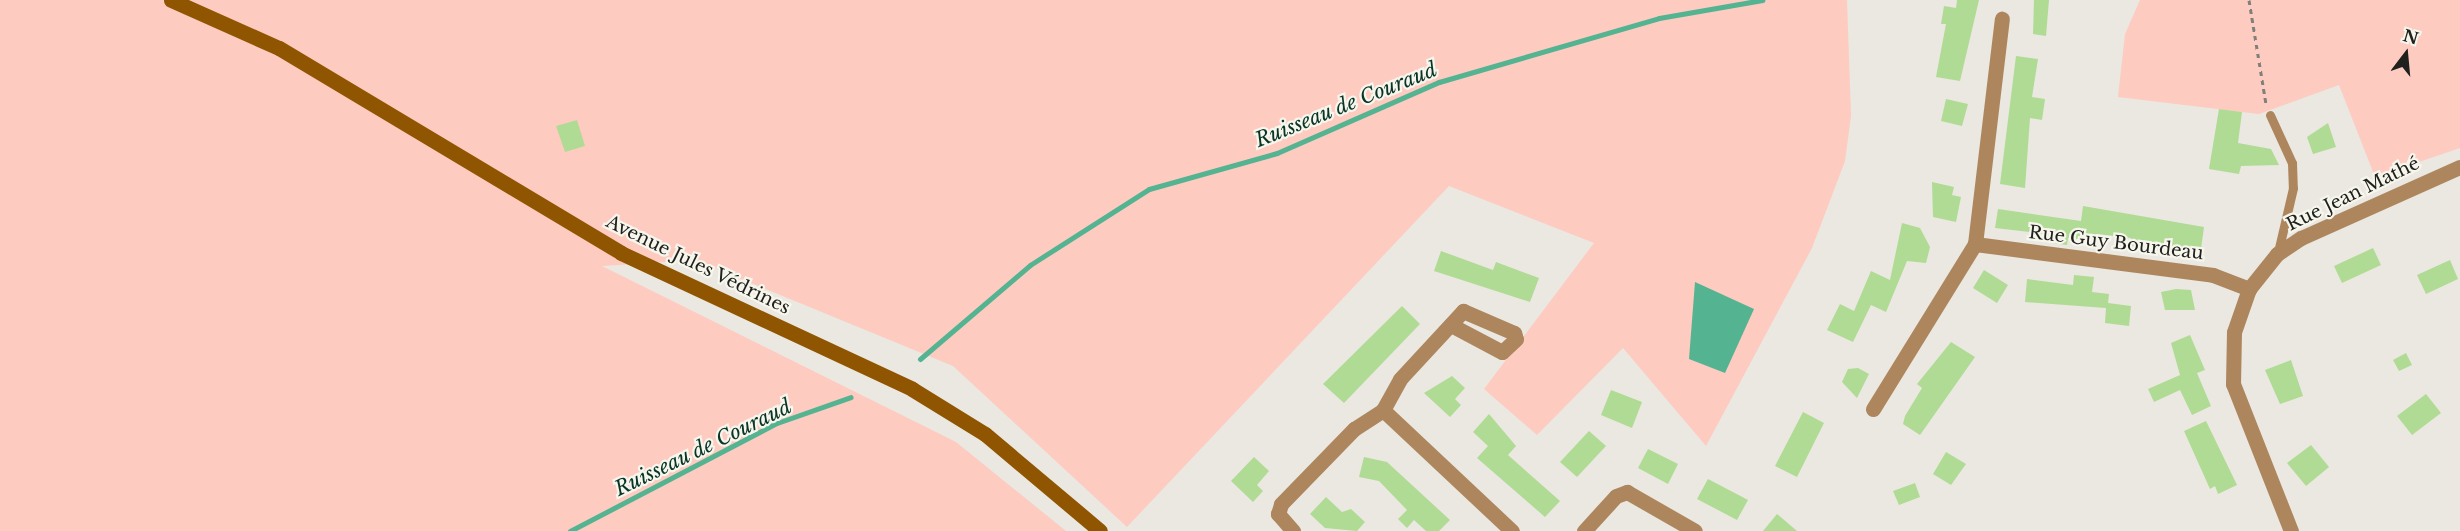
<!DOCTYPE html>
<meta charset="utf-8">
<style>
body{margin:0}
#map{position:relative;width:2460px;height:531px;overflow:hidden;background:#eae8e0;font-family:"Libre Baskerville",serif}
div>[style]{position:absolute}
.green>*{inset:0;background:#fecbc0}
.water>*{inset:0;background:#54b391}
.stream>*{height:5px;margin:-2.5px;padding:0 2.5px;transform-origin:2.5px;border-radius:2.5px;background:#54b391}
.building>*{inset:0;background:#b0db94}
.path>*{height:3px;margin-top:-1.5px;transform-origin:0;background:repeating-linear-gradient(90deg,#807f79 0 4.5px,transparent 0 9px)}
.service>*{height:9px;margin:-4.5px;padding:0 4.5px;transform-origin:4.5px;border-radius:4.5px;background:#ae865e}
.minor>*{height:15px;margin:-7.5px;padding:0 7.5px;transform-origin:7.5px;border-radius:7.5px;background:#ae865e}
.secondary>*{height:15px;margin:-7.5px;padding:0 7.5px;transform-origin:7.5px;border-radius:7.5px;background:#8f5501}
span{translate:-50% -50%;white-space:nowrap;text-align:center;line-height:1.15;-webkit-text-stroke:4.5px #f7f6ed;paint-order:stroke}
.street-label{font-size:18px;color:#20201d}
.water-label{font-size:20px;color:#093527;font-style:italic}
.north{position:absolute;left:2376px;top:24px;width:60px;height:60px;-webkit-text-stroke:4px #f7f6ed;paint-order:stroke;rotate:16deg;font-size:16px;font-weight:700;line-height:24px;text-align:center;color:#20201d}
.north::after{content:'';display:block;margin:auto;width:21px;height:27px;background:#20201d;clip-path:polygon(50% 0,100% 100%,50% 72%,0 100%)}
</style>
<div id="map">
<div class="green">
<i style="clip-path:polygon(0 0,1847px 0,1851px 116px,1845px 161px,1812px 248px,1706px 446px,1623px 348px,1537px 435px,1484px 389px,1594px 243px,1449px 186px,1127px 527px,953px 366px,695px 260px,602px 266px,956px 442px,1066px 531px,0 531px)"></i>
<i style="clip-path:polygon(2140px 0,2460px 0,2460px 148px,2375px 177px,2339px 85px,2259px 114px,2118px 97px,2125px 34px)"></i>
</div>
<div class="water">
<i style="clip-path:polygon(1695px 282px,1754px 309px,1725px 373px,1689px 359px)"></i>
</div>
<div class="stream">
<i style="left:920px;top:359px;width:145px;rotate:-40.5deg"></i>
<i style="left:1030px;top:265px;width:141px;rotate:-32.6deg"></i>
<i style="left:1149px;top:189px;width:133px;rotate:-15.7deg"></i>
<i style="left:1277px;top:153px;width:177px;rotate:-23.7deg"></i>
<i style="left:1439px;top:82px;width:229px;rotate:-16.2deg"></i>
<i style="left:1659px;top:18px;width:105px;rotate:-9.9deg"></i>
<i style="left:570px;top:531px;width:233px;rotate:-27.6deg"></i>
<i style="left:777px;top:423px;width:78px;rotate:-19.4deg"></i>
</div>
<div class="building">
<i style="clip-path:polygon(1957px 0,1979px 0,1960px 81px,1936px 77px,1946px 24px,1941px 24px,1944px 6px,1956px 8px)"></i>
<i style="clip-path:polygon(2034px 0,2049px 0,2046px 36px,2033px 34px)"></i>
<i style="clip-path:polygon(2016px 56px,2038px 59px,2032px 97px,2045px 99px,2042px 120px,2030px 118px,2025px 188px,2000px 184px)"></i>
<i style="clip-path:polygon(1946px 99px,1968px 104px,1962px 126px,1941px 121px)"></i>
<i style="clip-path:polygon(2219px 109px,2242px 112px,2238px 143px,2271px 149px,2279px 165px,2241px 166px,2239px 174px,2209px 169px)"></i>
<i style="clip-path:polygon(577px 120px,585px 146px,565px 152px,556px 126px)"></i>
<i style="clip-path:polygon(2328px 123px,2336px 147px,2313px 154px,2307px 137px)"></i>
<i style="clip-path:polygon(1932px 182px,1954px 187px,1952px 195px,1961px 197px,1956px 222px,1933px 217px)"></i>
<i style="clip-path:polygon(2083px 206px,2204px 227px,2201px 249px,2130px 246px,2131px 238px,2097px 234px,2089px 240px,2068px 238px,2067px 245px,2046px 242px,2047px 234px,1995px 228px,1998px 209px,2081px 221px)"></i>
<i style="clip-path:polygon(1902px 223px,1920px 228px,1930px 247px,1926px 263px,1907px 261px,1886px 312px,1871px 305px,1853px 342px,1827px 330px,1840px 304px,1854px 311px,1871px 271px,1890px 280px)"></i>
<i style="clip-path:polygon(2373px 248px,2381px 265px,2342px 283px,2334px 266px)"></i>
<i style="clip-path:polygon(1441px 251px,1493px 270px,1496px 262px,1539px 278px,1530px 302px,1434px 271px)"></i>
<i style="clip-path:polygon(2450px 260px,2458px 279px,2426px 294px,2417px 275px)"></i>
<i style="clip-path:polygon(1984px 270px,2008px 285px,1997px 303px,1973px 288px)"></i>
<i style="clip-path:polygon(2074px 275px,2094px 277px,2092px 292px,2109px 294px,2108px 303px,2131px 306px,2129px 326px,2105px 323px,2106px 308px,2025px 302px,2027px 279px,2073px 285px)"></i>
<i style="clip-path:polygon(2176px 289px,2191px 290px,2195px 310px,2165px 310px,2161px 292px)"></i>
<i style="clip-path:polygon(1402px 306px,1420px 324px,1344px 403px,1323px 384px)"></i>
<i style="clip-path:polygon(2190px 335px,2205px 370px,2197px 373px,2211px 406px,2192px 415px,2180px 390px,2154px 402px,2148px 389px,2180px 375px,2171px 343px)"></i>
<i style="clip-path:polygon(1951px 342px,1975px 357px,1920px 435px,1903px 424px,1905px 416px,1922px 388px,1917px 384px)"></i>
<i style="clip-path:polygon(2406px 353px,2412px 365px,2399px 371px,2393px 360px)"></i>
<i style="clip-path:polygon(2291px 360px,2303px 396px,2280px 404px,2265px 370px)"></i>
<i style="clip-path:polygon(1858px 368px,1869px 374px,1857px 398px,1842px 382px,1848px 369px)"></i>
<i style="clip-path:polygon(1452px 376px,1465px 388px,1455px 399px,1461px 405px,1450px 417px,1424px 393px)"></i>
<i style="clip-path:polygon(1611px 390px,1642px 402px,1632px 428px,1601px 415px)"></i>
<i style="clip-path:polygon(2426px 394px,2441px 413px,2412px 435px,2397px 416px)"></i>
<i style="clip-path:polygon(1803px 412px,1824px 423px,1797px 477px,1775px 466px)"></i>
<i style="clip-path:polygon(1489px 414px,1516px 446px,1508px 455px,1560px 501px,1545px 517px,1477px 458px,1488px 446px,1473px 432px)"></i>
<i style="clip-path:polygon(2206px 421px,2237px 485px,2218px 494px,2215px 486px,2210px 489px,2184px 431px)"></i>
<i style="clip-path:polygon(1589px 431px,1606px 446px,1577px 477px,1560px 462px)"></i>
<i style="clip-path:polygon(2311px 445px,2329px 467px,2306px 486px,2287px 463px)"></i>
<i style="clip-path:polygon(1648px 449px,1678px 464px,1668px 484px,1638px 468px)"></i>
<i style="clip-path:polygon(1946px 452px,1966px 464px,1951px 485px,1933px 474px)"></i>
<i style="clip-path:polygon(1254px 457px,1269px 471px,1257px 485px,1263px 491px,1253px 502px,1231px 481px)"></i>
<i style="clip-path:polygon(1364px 457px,1387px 462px,1450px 520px,1439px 531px,1426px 531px,1414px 520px,1407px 528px,1398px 519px,1407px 510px,1379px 481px,1359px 477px)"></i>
<i style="clip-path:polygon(1708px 479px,1748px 500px,1737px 520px,1697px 499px)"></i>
<i style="clip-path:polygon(1915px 483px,1920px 497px,1899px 505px,1893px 491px)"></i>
<i style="clip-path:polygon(1326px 497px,1342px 512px,1351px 509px,1365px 522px,1357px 531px,1325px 528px,1310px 514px)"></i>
<i style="clip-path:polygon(1777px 514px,1797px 531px,1763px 531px)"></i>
</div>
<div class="path">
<i style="left:2249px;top:0;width:105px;rotate:80.7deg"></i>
</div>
<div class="service">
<i style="left:2270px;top:115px;width:53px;rotate:65.4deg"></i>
<i style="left:2292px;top:163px;width:25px;rotate:88deg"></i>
<i style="left:2293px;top:188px;width:66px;rotate:103.2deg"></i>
</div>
<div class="minor">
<i style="left:1975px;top:244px;width:240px;rotate:7.4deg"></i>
<i style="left:2213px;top:275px;width:39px;rotate:21deg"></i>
<i style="left:1873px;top:409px;width:194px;rotate:-58.3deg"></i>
<i style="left:1975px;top:244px;width:227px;rotate:-83.2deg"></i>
<i style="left:1383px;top:410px;width:35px;rotate:-61deg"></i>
<i style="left:1400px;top:379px;width:93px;rotate:-47.2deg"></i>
<i style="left:1463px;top:311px;width:56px;rotate:23.3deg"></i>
<i style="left:1514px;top:333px;width:6px;rotate:72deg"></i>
<i style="left:1516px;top:339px;width:19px;rotate:137deg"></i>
<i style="left:1502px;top:352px;width:58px;rotate:-152.1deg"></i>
<i style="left:1293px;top:531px;width:23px;rotate:-131deg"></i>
<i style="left:1278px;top:514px;width:10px;rotate:-73deg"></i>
<i style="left:1281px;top:504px;width:105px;rotate:-45.8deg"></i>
<i style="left:1354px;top:429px;width:35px;rotate:-33deg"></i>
<i style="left:1383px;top:410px;width:177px;rotate:43.2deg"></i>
<i style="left:1584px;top:531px;width:47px;rotate:-47.6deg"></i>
<i style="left:1616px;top:496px;width:12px;rotate:-20deg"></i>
<i style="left:1627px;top:492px;width:78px;rotate:29.8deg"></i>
<i style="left:2291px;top:531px;width:158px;rotate:-111.5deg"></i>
<i style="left:2233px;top:384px;width:52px;rotate:-88.9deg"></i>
<i style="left:2234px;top:332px;width:46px;rotate:-70.8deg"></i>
<i style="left:2249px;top:289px;width:45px;rotate:-51.3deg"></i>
<i style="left:2277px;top:254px;width:29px;rotate:-34deg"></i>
<i style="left:2301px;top:238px;width:174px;rotate:-24.1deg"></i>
</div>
<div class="secondary">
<i style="left:171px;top:0;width:118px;rotate:24deg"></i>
<i style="left:279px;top:48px;width:399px;rotate:30.9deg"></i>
<i style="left:621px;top:253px;width:321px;rotate:25deg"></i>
<i style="left:912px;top:389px;width:86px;rotate:31.7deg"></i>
<i style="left:985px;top:434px;width:150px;rotate:40.1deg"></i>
</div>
<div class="street-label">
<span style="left:2353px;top:194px;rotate:-26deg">Rue Jean Mathé</span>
<span style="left:2116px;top:243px;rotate:7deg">Rue Guy Bourdeau</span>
<span style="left:698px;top:265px;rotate:26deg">Avenue Jules Védrines</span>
</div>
<div class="water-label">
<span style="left:1346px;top:105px;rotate:-22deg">Ruisseau de Couraud</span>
<span style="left:703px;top:448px;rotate:-26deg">Ruisseau de Couraud</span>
</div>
<div class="north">N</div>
</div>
